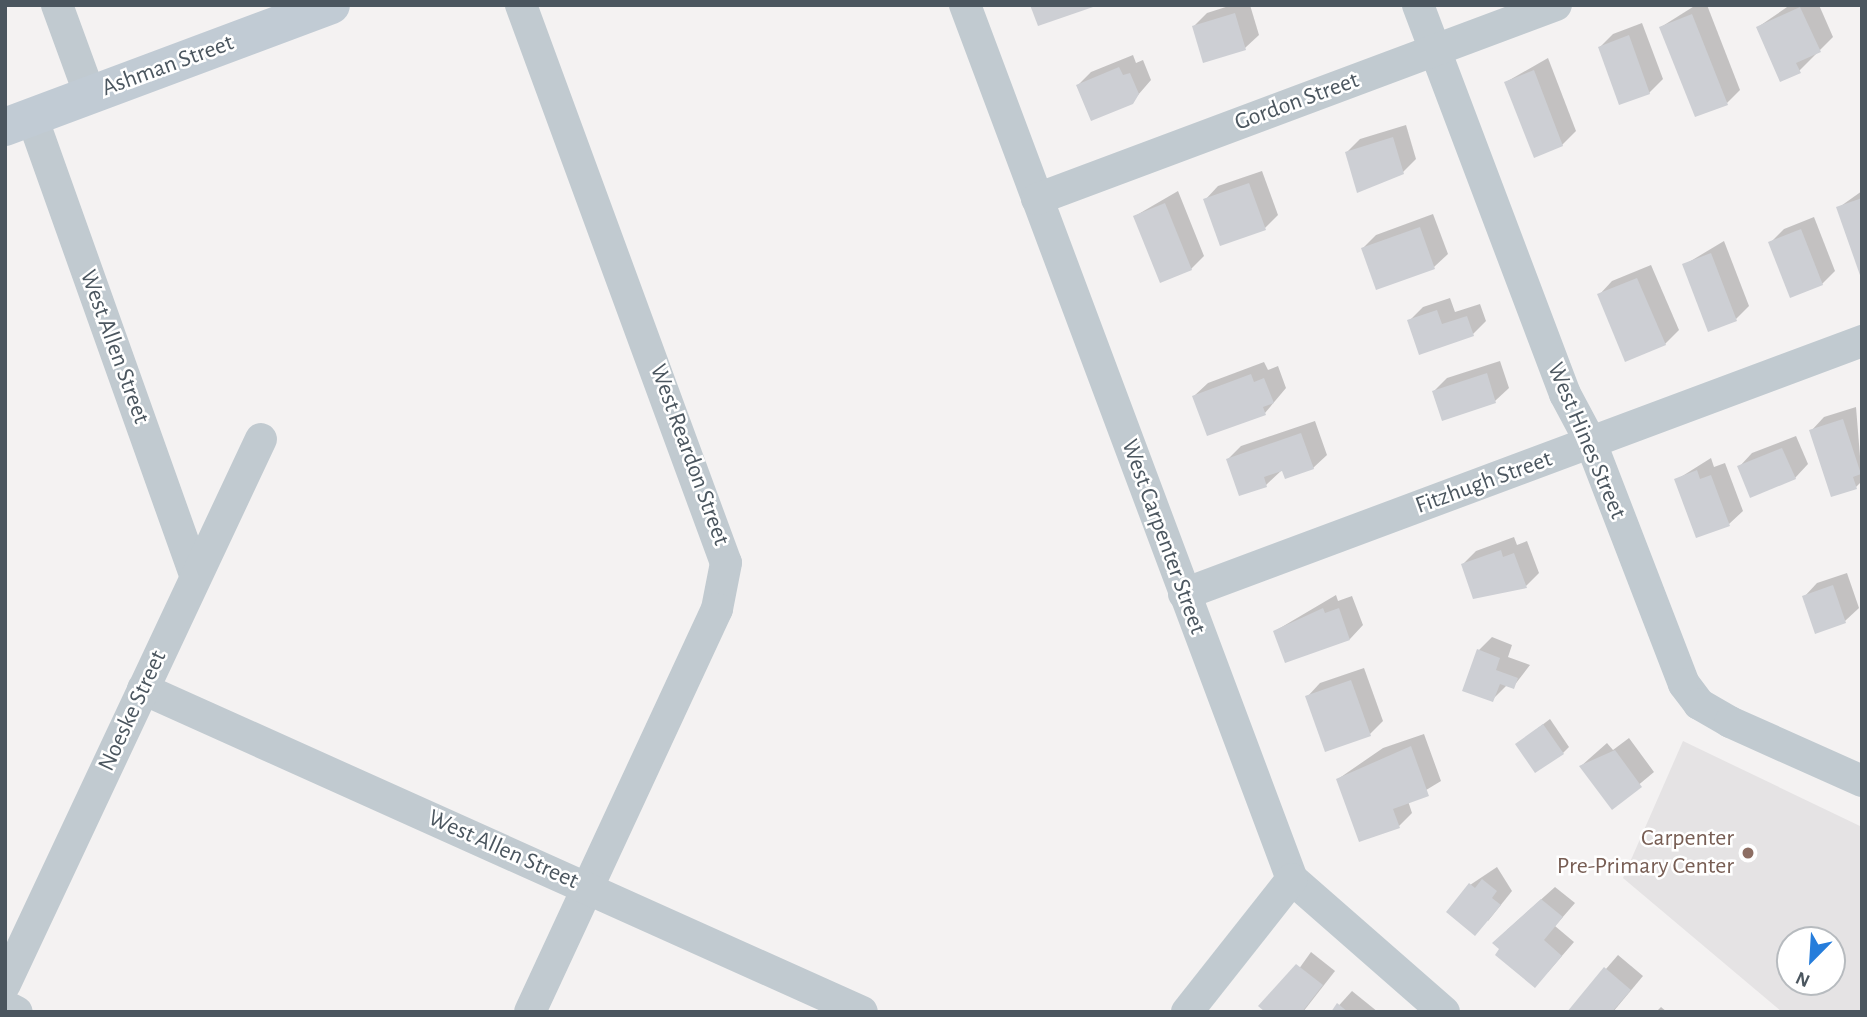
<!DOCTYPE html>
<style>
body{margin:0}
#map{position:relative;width:1867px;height:1017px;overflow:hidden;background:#f4f2f2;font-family:"Alegreya Sans",sans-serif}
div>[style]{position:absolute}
.education>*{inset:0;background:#e5e3e4}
.shadow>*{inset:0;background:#0003}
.building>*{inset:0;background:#cdcfd4}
.street>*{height:32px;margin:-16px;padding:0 16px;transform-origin:16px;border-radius:16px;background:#c1cad0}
.secondary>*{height:38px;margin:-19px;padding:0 19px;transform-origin:19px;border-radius:19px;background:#c1cbd4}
.dots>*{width:19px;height:19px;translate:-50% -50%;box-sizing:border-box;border:4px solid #fff;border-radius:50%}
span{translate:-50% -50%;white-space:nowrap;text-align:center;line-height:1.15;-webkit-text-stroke:5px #fff;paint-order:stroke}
.street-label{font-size:24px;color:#4b565f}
.education-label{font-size:24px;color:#785e54}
.right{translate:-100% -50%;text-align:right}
.frame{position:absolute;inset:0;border:7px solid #4b565f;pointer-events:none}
.north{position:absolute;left:1776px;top:926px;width:70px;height:70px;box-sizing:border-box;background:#fff;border:2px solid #b7bbbf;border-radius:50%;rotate:204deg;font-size:19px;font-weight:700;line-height:28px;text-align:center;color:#4b565f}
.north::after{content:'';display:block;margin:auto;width:24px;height:32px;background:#267ddb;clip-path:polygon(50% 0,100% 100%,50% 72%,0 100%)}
</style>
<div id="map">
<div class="education">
<i style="clip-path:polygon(evenodd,1683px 741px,1862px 827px,1862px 1012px,1782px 1012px,1623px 878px,1683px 741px,1790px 940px,1832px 940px,1832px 982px,1790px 982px,1790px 940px)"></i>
</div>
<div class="shadow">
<i style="clip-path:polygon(1232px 5px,1250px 5px,1259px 35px,1245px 48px,1194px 26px,1207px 13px)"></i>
<i style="clip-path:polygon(1696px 5px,1707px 5px,1740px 90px,1727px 103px,1661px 27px)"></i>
<i style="clip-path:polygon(1790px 5px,1819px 5px,1833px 37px,1799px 71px,1758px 27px)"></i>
<i style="clip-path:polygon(1642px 23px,1663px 79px,1649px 93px,1600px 47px,1613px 34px)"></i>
<i style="clip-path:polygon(1133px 55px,1136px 63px,1143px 60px,1151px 80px,1132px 102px,1078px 85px,1091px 72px)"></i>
<i style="clip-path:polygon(1548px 58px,1576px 131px,1562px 145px,1506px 82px)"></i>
<i style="clip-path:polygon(1406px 125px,1416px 159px,1403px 172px,1347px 152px,1360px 139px)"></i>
<i style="clip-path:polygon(1262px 171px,1278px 215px,1265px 228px,1205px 200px,1218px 186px)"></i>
<i style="clip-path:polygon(1178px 191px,1204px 256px,1191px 269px,1135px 216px)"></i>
<i style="clip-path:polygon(1862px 191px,1862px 274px,1838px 208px)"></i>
<i style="clip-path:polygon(1433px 214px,1448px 254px,1434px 267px,1363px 248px,1376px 235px)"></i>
<i style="clip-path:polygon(1814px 217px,1835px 271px,1822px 284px,1771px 242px,1784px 229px)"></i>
<i style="clip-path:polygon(1724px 241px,1749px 306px,1736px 319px,1684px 265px)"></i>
<i style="clip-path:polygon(1651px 265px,1679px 330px,1665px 344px,1599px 295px,1612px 281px)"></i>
<i style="clip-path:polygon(1450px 298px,1455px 312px,1480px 304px,1486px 321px,1473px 334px,1409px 321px,1423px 307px)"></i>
<i style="clip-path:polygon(1500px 361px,1509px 388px,1495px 401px,1434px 391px,1447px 378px)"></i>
<i style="clip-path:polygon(1264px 362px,1268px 370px,1278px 366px,1286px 388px,1265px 413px,1194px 396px,1208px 383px)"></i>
<i style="clip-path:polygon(1856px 407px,1862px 481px,1856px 487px,1811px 431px,1824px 417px)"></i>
<i style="clip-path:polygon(1315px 421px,1327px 455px,1313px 468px,1283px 469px,1266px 485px,1228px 459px,1241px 446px)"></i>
<i style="clip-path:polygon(1796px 436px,1808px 464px,1795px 478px,1739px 467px,1752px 453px)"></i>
<i style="clip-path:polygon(1711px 458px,1714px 467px,1725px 463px,1743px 511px,1729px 524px,1676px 480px)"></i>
<i style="clip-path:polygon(1514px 537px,1517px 545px,1527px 541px,1539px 573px,1526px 586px,1463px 564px,1476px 551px)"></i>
<i style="clip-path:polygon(1847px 573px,1859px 608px,1845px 621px,1816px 631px,1804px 597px,1817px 583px)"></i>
<i style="clip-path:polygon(1336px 595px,1338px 601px,1352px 596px,1363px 625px,1350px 639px,1275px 631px)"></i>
<i style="clip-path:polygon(1492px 637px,1512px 645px,1508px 657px,1530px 665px,1513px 687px,1507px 685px,1492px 700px,1479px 650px)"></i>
<i style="clip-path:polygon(1364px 668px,1383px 721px,1370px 734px,1307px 697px,1320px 683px)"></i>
<i style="clip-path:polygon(1550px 719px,1569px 747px,1563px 753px,1517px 744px)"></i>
<i style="clip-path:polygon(1424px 734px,1441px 781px,1408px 801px,1412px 813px,1399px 826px,1338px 779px,1383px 748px)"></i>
<i style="clip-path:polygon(1629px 738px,1654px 772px,1612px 807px,1581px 766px,1607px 743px,1613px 750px)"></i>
<i style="clip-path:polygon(1497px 867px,1512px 891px,1488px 921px,1470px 885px)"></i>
<i style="clip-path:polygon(1555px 887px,1575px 903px,1555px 926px,1574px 942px,1548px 972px,1507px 930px)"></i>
<i style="clip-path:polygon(1311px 952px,1335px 971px,1303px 1012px,1268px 1012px)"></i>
<i style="clip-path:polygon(1618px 955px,1643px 976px,1613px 1012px,1569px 1012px)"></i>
<i style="clip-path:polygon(1352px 991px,1378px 1012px,1333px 1012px)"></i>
<i style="clip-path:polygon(1661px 1007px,1667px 1012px,1656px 1012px)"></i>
</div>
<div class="building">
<i style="clip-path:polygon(1030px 5px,1096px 5px,1096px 6px,1038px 26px)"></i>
<i style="clip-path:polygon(1800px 7px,1821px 52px,1796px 63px,1801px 73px,1780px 82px,1756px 27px)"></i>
<i style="clip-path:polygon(1235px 13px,1246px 50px,1203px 63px,1192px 26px)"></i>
<i style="clip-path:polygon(1692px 14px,1728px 105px,1695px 117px,1659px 27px)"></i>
<i style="clip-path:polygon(1629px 35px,1650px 94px,1619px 105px,1598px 47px)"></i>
<i style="clip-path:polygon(1119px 67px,1123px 75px,1130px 73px,1139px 94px,1133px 104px,1091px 121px,1076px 85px)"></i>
<i style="clip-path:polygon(1534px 70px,1563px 146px,1534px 158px,1504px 82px)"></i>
<i style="clip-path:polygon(1393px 137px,1404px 174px,1357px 193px,1345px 152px)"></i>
<i style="clip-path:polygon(1249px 183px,1266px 230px,1220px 246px,1203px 199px)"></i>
<i style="clip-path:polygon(1862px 198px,1862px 278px,1861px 278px,1836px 207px)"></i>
<i style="clip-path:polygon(1165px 203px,1192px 270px,1160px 283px,1133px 216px)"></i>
<i style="clip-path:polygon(1420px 227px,1435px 269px,1376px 290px,1361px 248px)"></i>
<i style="clip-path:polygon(1801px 229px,1823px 285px,1790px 298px,1768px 242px)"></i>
<i style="clip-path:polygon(1711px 253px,1737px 321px,1708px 332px,1682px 264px)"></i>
<i style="clip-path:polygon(1637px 278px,1666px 345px,1625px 362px,1597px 294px)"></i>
<i style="clip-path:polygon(1437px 310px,1442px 324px,1467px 316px,1474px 336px,1419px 355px,1407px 320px)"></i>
<i style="clip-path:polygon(1487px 373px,1496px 403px,1442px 421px,1432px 391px)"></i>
<i style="clip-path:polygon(1251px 374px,1254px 382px,1264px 378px,1274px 403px,1263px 407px,1266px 415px,1207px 436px,1192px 396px)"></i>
<i style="clip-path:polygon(1843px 419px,1861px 474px,1853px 477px,1857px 489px,1831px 497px,1809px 430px)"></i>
<i style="clip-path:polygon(1301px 433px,1314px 469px,1285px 479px,1282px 471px,1264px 477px,1267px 487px,1239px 496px,1226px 459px)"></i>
<i style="clip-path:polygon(1782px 448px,1796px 479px,1750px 498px,1737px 466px)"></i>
<i style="clip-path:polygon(1697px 470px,1700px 479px,1711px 475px,1730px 526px,1696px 538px,1674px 479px)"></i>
<i style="clip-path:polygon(1501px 550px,1503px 557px,1514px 553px,1527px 588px,1473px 599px,1461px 564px)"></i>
<i style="clip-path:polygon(1833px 585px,1846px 623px,1815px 634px,1802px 596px)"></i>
<i style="clip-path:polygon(1323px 608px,1325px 613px,1339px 608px,1350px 640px,1285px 663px,1273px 631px)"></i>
<i style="clip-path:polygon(1477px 649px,1500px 658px,1496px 670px,1518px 678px,1514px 689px,1500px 684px,1493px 702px,1462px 691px)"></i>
<i style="clip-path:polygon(1351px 680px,1371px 736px,1325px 752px,1305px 696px)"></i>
<i style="clip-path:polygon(1543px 724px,1564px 754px,1535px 773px,1515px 744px)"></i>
<i style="clip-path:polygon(1411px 746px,1429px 796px,1393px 809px,1400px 828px,1359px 842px,1336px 779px)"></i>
<i style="clip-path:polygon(1615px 750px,1642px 787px,1612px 810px,1579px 766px)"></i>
<i style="clip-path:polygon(1482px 879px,1497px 891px,1492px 898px,1501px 905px,1475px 936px,1446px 912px,1469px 883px,1475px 888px)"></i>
<i style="clip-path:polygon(1541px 899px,1563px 917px,1544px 940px,1562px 956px,1535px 988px,1495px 955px,1499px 949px,1492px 943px)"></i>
<i style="clip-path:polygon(1296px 964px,1323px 985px,1302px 1012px,1265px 1012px,1258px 1006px)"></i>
<i style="clip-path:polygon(1604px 967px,1631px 990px,1612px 1012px,1567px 1012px)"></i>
<i style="clip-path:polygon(1337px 1003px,1348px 1012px,1331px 1012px)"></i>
</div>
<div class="street">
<i style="left:57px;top:5px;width:96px;rotate:69.9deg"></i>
<i style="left:521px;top:5px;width:594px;rotate:69.83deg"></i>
<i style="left:726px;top:563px;width:47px;rotate:101.1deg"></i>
<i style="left:717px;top:609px;width:444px;rotate:114.9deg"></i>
<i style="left:965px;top:5px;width:933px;rotate:69.49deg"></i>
<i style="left:1292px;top:879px;width:202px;rotate:41.2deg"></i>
<i style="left:1418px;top:5px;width:416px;rotate:69.3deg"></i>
<i style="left:1565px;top:394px;width:55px;rotate:62deg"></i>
<i style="left:1591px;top:443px;width:258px;rotate:68.9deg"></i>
<i style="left:1684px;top:684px;width:25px;rotate:53deg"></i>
<i style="left:1699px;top:704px;width:36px;rotate:30deg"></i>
<i style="left:1730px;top:722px;width:145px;rotate:24.1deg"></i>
<i style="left:32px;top:117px;width:488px;rotate:70.4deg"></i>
<i style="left:1037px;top:199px;width:554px;rotate:-20.5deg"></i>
<i style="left:1184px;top:594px;width:724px;rotate:-20.46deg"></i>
<i style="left:143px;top:689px;width:788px;rotate:24.19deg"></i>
<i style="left:5px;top:984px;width:602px;rotate:-64.84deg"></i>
<i style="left:5px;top:1006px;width:13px;rotate:27deg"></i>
<i style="left:1187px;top:1012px;width:169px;rotate:-51.7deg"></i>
</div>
<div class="secondary">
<i style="left:5px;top:127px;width:348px;rotate:-20.5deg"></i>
</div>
<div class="dots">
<i style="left:1748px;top:853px;background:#8d6e63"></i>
</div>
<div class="street-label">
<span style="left:168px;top:66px;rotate:-20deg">Ashman Street</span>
<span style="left:1297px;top:102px;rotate:-20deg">Gordon Street</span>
<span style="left:114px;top:347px;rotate:70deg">West Allen Street</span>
<span style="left:1586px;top:441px;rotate:67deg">West Hines Street</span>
<span style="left:689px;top:455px;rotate:70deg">West Reardon Street</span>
<span style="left:1484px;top:483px;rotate:-20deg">Fitzhugh Street</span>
<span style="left:1163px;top:537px;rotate:70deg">West Carpenter Street</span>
<span style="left:133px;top:711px;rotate:-65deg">Noeske Street</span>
<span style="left:503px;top:850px;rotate:24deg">West Allen Street</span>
</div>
<div class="education-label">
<span class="right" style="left:1734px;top:853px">Carpenter<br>Pre-Primary Center</span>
</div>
<div class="frame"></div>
<div class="north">N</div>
</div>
